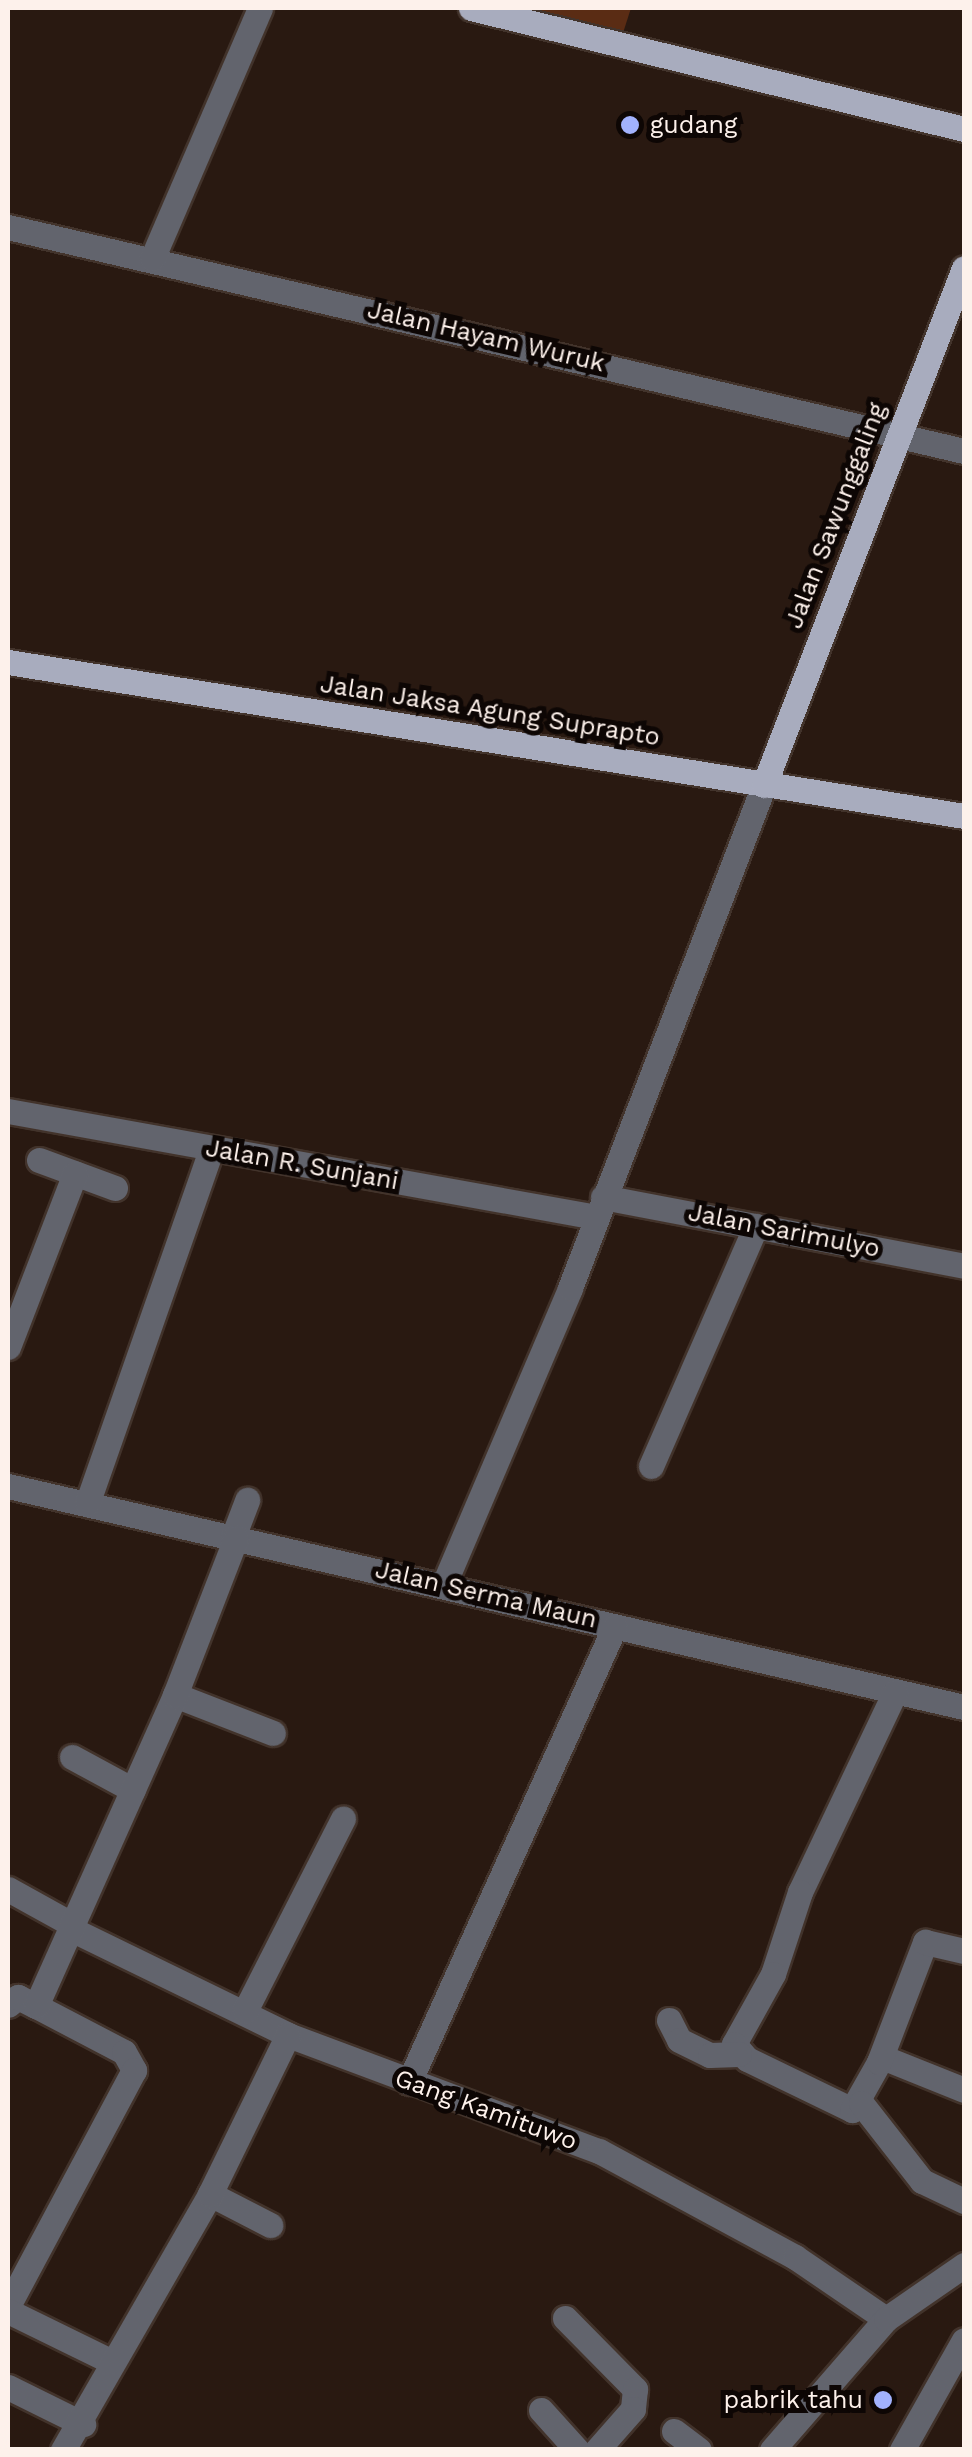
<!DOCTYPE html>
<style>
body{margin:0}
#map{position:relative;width:972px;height:2457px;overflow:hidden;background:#291911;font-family:"Work Sans",sans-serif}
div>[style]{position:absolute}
.green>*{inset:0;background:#5a2c14}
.roads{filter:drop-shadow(2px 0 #42332b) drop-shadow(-2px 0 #42332b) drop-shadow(0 2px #42332b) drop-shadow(0 -2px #42332b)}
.minor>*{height:25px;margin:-12.5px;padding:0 12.5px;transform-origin:12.5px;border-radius:12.5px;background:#62646d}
.major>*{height:25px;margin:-12.5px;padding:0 12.5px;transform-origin:12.5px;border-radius:12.5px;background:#a8acbe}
.dots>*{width:28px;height:28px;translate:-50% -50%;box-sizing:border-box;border:5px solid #0d0604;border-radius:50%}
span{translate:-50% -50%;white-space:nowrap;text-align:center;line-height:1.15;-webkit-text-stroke:10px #0d0604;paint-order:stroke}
.poi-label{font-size:25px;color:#fdf1eb}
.left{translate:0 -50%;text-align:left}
.right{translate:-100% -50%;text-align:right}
.street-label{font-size:25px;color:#fdf1eb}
.frame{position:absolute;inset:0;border:10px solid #fdf1eb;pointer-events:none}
</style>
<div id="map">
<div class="green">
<i style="clip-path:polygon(521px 8px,631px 8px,623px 33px)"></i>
</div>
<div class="roads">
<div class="minor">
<i style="left:8px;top:227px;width:982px;rotate:13.19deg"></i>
<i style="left:152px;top:259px;width:273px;rotate:-66.7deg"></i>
<i style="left:8px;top:1111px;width:597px;rotate:10.22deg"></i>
<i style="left:39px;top:1160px;width:81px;rotate:20.2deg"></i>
<i style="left:603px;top:1197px;width:368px;rotate:10.8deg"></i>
<i style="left:8px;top:1347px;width:186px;rotate:-68.9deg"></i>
<i style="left:651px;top:1466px;width:262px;rotate:-66.4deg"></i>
<i style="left:8px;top:1486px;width:981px;rotate:13.02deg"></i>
<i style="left:87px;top:1504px;width:375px;rotate:-70.7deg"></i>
<i style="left:233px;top:1537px;width:40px;rotate:-69deg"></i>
<i style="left:444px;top:1584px;width:322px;rotate:-66.9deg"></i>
<i style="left:570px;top:1288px;width:539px;rotate:-68.91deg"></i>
<i style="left:895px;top:1692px;width:221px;rotate:115.4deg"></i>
<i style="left:800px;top:1892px;width:86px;rotate:108.2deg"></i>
<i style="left:773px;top:1974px;width:80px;rotate:119.1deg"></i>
<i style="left:734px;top:2044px;width:20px;rotate:49deg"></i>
<i style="left:747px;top:2059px;width:117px;rotate:25.9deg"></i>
<i style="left:852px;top:2110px;width:55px;rotate:-60.6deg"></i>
<i style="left:879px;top:2062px;width:9px;rotate:-21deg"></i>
<i style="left:887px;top:2059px;width:83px;rotate:21.9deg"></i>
<i style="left:175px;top:1695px;width:105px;rotate:21.2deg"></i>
<i style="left:72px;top:1757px;width:69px;rotate:28.4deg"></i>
<i style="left:8px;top:1889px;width:74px;rotate:29deg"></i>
<i style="left:71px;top:1929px;width:242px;rotate:26deg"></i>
<i style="left:288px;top:2035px;width:332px;rotate:20.5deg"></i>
<i style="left:599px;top:2151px;width:223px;rotate:28.4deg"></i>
<i style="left:795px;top:2257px;width:110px;rotate:34.3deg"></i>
<i style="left:8px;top:2005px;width:13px;rotate:-39deg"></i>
<i style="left:18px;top:1997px;width:20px;rotate:27deg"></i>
<i style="left:36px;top:2006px;width:99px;rotate:27.6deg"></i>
<i style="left:124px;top:2052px;width:21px;rotate:61deg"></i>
<i style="left:134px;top:2070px;width:268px;rotate:118.1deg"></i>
<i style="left:36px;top:2006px;width:341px;rotate:-65.9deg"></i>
<i style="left:175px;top:1695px;width:168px;rotate:-68.8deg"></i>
<i style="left:245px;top:2011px;width:216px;rotate:-63deg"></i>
<i style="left:669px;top:2020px;width:22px;rotate:63deg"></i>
<i style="left:679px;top:2040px;width:34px;rotate:26deg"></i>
<i style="left:710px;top:2055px;width:29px;rotate:-2deg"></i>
<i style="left:879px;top:2062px;width:129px;rotate:-69deg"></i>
<i style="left:925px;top:1942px;width:40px;rotate:13deg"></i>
<i style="left:409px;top:2082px;width:500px;rotate:-65.69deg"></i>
<i style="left:861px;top:2103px;width:99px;rotate:52deg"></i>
<i style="left:922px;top:2181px;width:47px;rotate:25.5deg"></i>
<i style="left:210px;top:2194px;width:68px;rotate:27.3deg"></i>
<i style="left:8px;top:2311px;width:116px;rotate:26.1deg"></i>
<i style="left:565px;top:2318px;width:100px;rotate:45.4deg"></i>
<i style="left:635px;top:2389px;width:20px;rotate:96deg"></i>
<i style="left:633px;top:2409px;width:55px;rotate:131.3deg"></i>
<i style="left:8px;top:2387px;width:84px;rotate:26.3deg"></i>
<i style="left:541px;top:2410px;width:54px;rotate:48deg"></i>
<i style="left:674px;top:2431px;width:31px;rotate:37deg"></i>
<i style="left:63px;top:2450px;width:295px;rotate:-60.1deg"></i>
<i style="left:210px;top:2194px;width:177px;rotate:-63.9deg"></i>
<i style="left:772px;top:2450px;width:174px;rotate:-49deg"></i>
<i style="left:886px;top:2319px;width:95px;rotate:-34.7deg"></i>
<i style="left:902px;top:2450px;width:126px;rotate:-60.6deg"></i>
</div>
<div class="major">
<i style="left:471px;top:8px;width:508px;rotate:13.79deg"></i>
<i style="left:8px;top:662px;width:968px;rotate:9.15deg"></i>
<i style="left:764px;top:785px;width:554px;rotate:-68.85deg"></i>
</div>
</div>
<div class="dots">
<i style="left:630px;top:125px;background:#a2b2fd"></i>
<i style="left:883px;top:2400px;background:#a2b2fd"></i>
</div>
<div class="poi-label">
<span class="left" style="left:650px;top:125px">gudang</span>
<span class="right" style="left:863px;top:2400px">pabrik tahu</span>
</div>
<div class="street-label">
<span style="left:486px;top:337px;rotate:13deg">Jalan Hayam Wuruk</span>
<span style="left:836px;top:516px;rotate:-69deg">Jalan Sawunggaling</span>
<span style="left:490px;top:711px;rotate:9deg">Jalan Jaksa Agung Suprapto</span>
<span style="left:302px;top:1165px;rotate:10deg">Jalan R. Sunjani</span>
<span style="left:784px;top:1231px;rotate:11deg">Jalan Sarimulyo</span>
<span style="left:486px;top:1595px;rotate:13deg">Jalan Serma Maun</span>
<span style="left:486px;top:2110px;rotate:20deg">Gang Kamituwo</span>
</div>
<div class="frame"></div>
</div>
